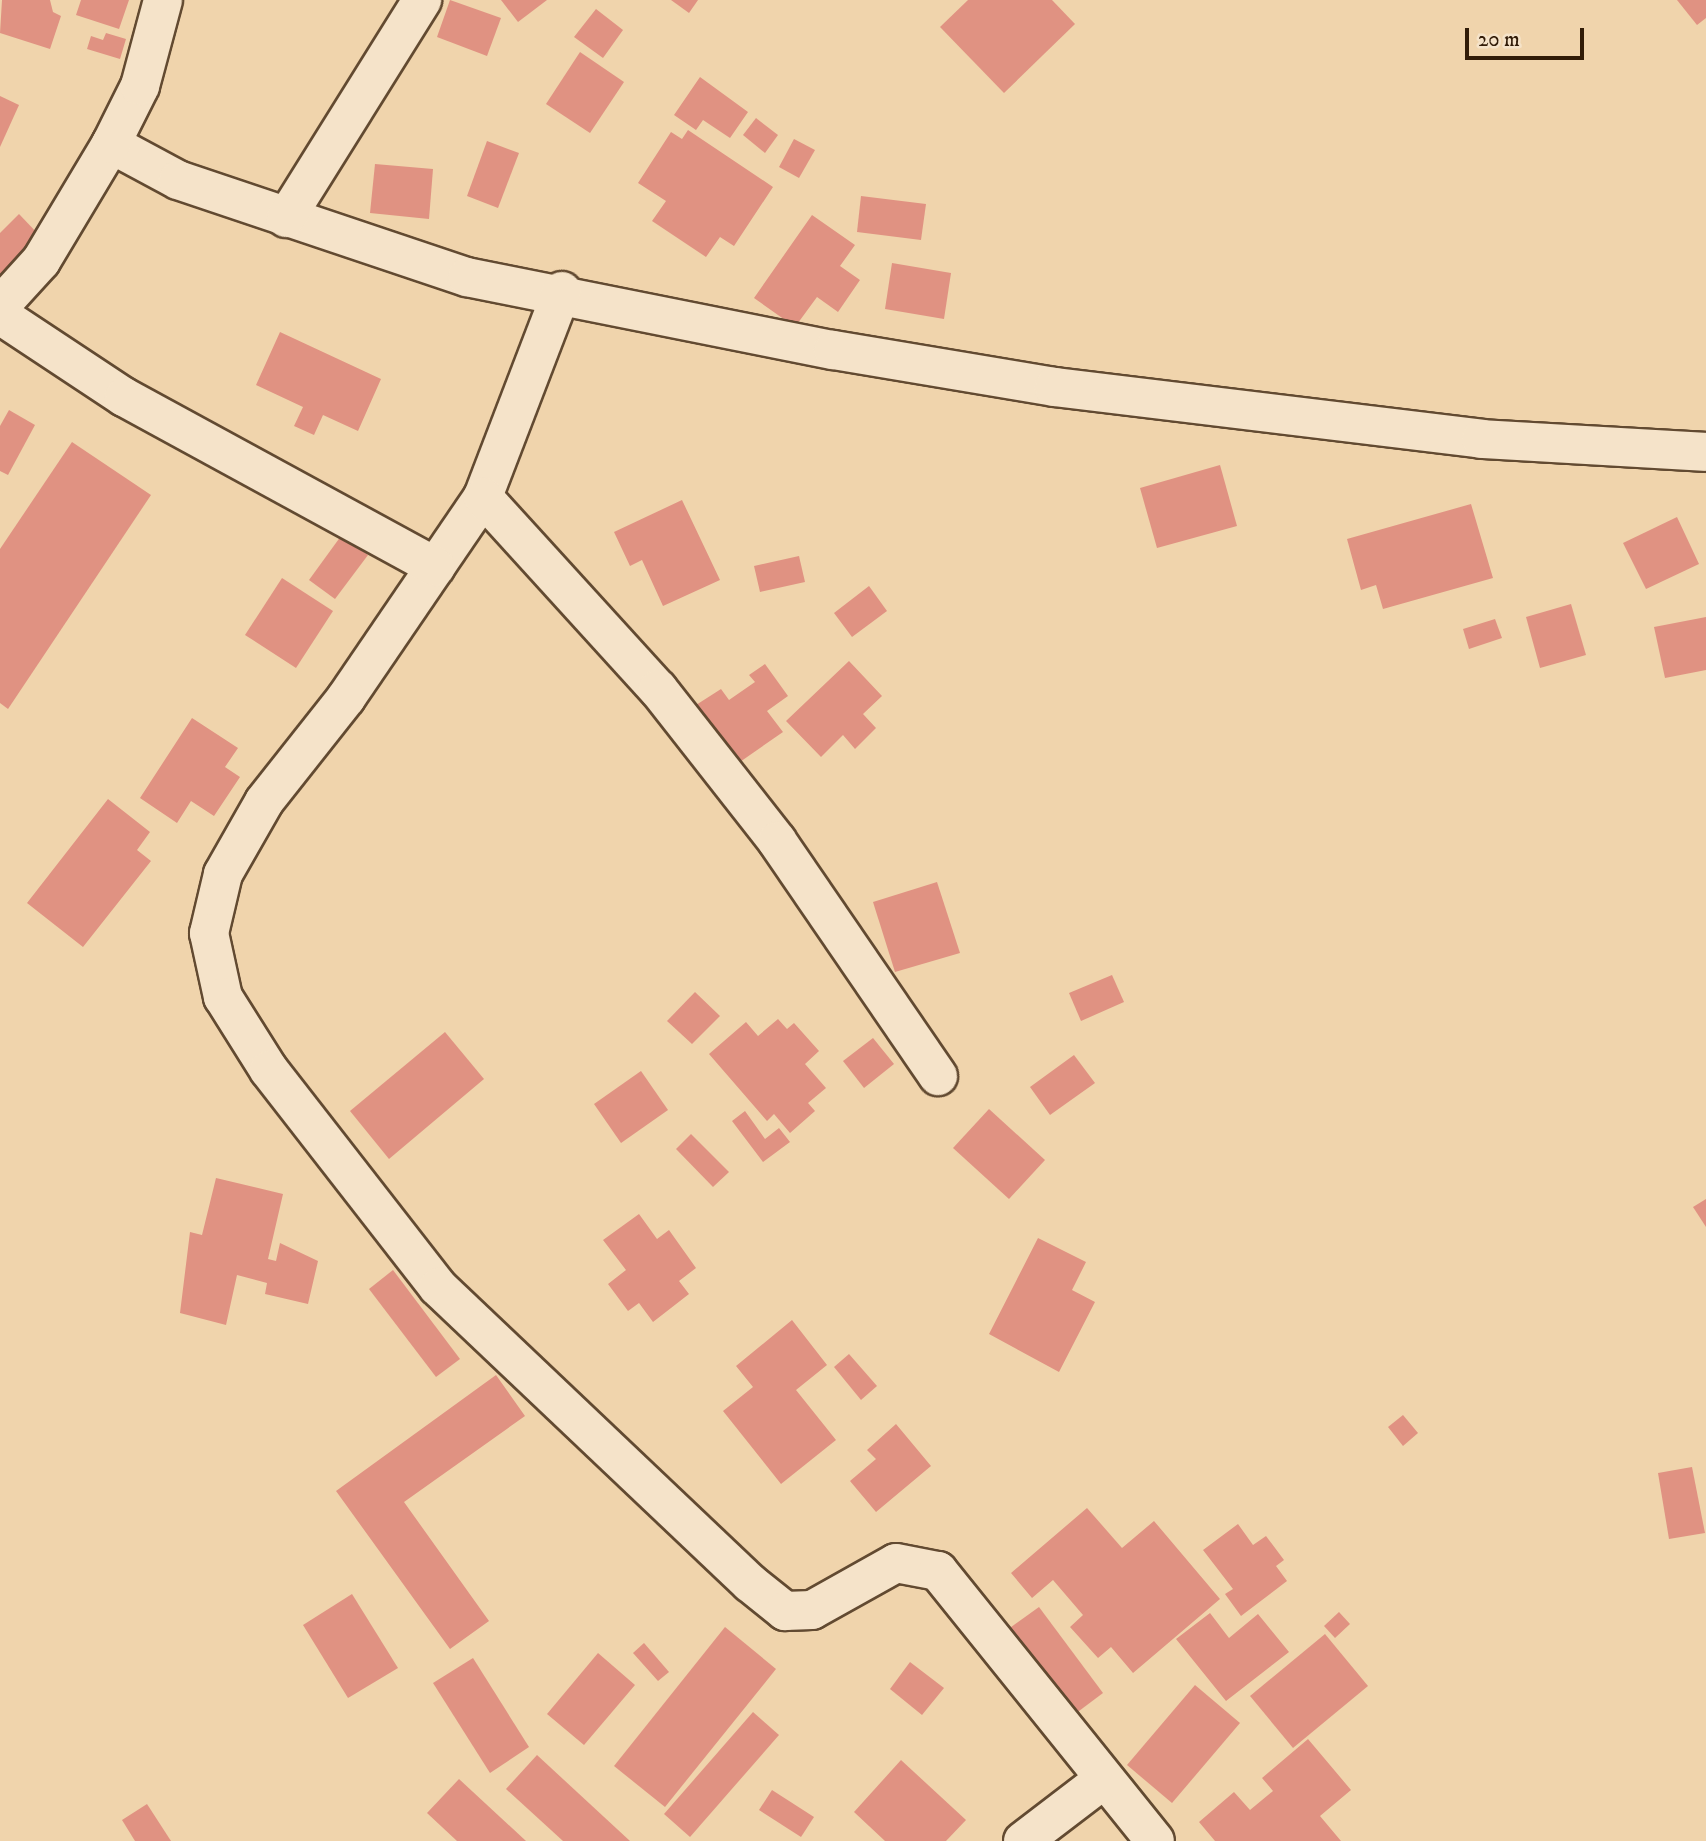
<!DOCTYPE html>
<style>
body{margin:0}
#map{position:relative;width:1706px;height:1841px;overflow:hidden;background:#f0d4ac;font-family:"IM FELL DW Pica",serif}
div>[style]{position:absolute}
.building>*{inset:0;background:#e09282}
.roads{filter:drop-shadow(2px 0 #624a31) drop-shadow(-2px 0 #624a31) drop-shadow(0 2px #624a31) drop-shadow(0 -2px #624a31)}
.minor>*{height:38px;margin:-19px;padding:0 19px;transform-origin:19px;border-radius:19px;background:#f5e3c9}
span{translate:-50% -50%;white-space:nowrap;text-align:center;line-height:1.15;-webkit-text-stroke:7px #f5e3c9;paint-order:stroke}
.scale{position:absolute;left:1465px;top:28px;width:119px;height:32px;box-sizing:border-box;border:4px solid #321c08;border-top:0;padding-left:9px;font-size:21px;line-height:24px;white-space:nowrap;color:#321c08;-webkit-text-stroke:5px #f5e3c9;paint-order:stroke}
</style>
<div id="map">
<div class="building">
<i style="clip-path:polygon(2px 0,50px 0,53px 12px,61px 16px,50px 49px,0 33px)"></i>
<i style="clip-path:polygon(81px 0,129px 0,119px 29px,76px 15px)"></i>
<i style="clip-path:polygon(450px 0,501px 18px,487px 56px,437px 37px)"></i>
<i style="clip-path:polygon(501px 0,547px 0,518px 22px)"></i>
<i style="clip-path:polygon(671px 0,698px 0,689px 13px)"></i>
<i style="clip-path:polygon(968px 0,1052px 0,1075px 24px,1004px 93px,940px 27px)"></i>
<i style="clip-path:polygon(1677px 0,1706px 0,1706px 18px,1697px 25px)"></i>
<i style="clip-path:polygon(596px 9px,623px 30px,603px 58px,574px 37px)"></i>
<i style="clip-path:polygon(106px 33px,126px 39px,120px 59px,87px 49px,91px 36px,103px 40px)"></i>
<i style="clip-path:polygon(580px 52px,624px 82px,590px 133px,546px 104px)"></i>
<i style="clip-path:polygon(700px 77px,748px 112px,730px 138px,703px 120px,696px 130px,674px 115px)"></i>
<i style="clip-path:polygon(0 96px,19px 105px,0 147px)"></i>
<i style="clip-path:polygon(756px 118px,778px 135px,765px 153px,743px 135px)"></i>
<i style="clip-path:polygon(688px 130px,773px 187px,734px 246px,720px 237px,706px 257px,652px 221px,666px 201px,638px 183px,671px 132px,682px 139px)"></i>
<i style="clip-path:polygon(794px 139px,815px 150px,799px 178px,779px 167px)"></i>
<i style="clip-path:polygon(487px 141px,519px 153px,498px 208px,467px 196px)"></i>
<i style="clip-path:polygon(375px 164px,433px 169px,429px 219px,370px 213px)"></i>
<i style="clip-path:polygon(861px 196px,926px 204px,921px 240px,857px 232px)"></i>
<i style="clip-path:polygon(19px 214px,40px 236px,0 275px,0 233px)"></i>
<i style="clip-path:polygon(812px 215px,855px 245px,840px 266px,860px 280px,838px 312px,817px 297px,795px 327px,754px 298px)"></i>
<i style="clip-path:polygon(892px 263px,951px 273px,944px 319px,885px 309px)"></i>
<i style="clip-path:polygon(280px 332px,381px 379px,358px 431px,323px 415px,314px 435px,294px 426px,303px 407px,256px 385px)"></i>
<i style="clip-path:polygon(9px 410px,35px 425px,8px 475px,0 471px,0 426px)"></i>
<i style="clip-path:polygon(72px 442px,151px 495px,8px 709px,0 703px,0 549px)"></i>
<i style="clip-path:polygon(1220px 465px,1237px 526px,1157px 548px,1140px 488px)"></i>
<i style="clip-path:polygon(682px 500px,720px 580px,663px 606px,642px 560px,630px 566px,614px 532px)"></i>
<i style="clip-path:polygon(1471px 504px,1493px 578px,1383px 609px,1376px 585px,1361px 590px,1347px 539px)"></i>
<i style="clip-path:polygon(1677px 517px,1699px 564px,1646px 589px,1623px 543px)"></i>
<i style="clip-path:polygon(341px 536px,368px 555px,335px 599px,309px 580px)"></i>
<i style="clip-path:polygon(799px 556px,805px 582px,760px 592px,754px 566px)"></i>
<i style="clip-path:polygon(282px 578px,333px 611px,296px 668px,245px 635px)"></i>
<i style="clip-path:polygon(869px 586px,887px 611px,852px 637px,834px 613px)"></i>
<i style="clip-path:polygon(1571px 604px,1586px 655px,1540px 668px,1526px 617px)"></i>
<i style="clip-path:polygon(1706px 617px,1706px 670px,1665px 678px,1654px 627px)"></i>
<i style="clip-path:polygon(1495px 619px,1502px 638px,1469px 649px,1463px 629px)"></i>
<i style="clip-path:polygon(849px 661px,882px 696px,863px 714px,876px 728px,855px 749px,843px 735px,821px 757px,786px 721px)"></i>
<i style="clip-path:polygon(765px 664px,788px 696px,767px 711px,783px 732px,737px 764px,696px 705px,721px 689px,729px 700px,755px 682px,749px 675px)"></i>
<i style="clip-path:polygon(192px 718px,238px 748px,225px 767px,240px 777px,214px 816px,191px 801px,177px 823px,140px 798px)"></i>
<i style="clip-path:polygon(108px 799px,150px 832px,137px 850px,151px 861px,83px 947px,27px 903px)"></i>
<i style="clip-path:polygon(937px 882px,960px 953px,895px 972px,873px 902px)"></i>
<i style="clip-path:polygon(1112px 975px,1124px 1002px,1081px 1021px,1069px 993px)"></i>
<i style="clip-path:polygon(695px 992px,720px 1016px,692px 1044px,667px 1021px)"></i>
<i style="clip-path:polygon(778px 1019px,787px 1029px,794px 1023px,819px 1051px,805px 1064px,826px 1088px,808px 1103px,815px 1111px,790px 1133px,774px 1114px,767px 1121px,709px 1054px,746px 1022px,758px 1036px)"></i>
<i style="clip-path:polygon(445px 1032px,484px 1079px,389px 1159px,350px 1111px)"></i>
<i style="clip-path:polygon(873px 1038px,894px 1064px,864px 1088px,843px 1061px)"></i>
<i style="clip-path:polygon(1074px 1055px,1095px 1083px,1050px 1115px,1030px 1087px)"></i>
<i style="clip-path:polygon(641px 1071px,668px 1110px,621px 1143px,594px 1104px)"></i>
<i style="clip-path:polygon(989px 1109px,1045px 1160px,1009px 1199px,953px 1148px)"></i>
<i style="clip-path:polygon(745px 1111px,765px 1139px,779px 1128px,790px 1142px,763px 1162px,732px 1121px)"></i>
<i style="clip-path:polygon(691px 1134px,729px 1172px,713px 1187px,676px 1149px)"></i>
<i style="clip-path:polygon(216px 1178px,283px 1194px,268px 1259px,276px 1261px,280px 1243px,318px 1261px,308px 1304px,265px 1294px,267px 1283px,237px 1275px,226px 1325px,180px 1313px,190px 1232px,202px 1235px)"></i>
<i style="clip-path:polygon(1706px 1199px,1706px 1227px,1693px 1207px)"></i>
<i style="clip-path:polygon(639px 1214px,657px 1239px,669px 1230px,696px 1268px,679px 1281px,689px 1294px,653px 1322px,639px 1303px,628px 1311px,608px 1284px,626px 1270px,603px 1240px)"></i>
<i style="clip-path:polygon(1038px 1238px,1086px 1262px,1072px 1290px,1095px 1302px,1059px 1372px,989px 1334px)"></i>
<i style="clip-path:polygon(393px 1270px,460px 1359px,436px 1377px,369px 1289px)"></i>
<i style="clip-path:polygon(792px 1320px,827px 1365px,796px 1390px,836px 1440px,781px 1484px,723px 1411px,753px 1387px,736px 1366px)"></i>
<i style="clip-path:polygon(849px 1354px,877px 1386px,861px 1400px,834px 1367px)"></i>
<i style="clip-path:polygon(496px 1375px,525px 1416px,404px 1502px,489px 1621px,450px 1649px,336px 1491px)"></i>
<i style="clip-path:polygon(1403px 1415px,1418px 1433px,1403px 1446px,1388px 1427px)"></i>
<i style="clip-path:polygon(896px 1424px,931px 1466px,876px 1512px,850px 1481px,876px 1459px,867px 1450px)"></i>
<i style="clip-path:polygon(1692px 1467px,1705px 1533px,1669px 1539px,1658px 1473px)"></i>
<i style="clip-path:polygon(1087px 1508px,1122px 1548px,1154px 1521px,1220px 1599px,1133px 1673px,1111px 1647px,1098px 1658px,1070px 1627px,1083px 1615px,1053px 1580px,1032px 1598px,1011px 1573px)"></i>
<i style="clip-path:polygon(1238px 1524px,1253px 1545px,1266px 1536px,1284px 1560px,1276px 1566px,1287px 1581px,1241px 1616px,1225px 1594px,1233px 1589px,1203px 1550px)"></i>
<i style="clip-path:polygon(352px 1594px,398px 1668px,348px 1698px,303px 1625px)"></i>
<i style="clip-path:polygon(1039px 1607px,1103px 1693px,1071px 1717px,1007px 1630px)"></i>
<i style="clip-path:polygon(1339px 1612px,1350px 1624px,1335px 1638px,1324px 1626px)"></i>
<i style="clip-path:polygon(1210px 1613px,1229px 1638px,1258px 1614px,1289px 1652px,1226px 1701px,1176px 1639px)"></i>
<i style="clip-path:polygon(725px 1627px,776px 1669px,665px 1807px,614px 1766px)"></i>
<i style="clip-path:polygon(1325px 1634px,1368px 1686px,1293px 1748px,1250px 1696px)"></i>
<i style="clip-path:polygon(644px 1643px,669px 1672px,658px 1681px,633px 1653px)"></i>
<i style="clip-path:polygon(598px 1653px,635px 1685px,584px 1745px,547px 1714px)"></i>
<i style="clip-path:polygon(473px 1658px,529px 1747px,490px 1773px,433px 1683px)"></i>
<i style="clip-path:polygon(910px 1662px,944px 1688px,922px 1715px,890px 1689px)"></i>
<i style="clip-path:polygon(1195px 1685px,1240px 1723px,1172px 1803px,1127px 1765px)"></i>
<i style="clip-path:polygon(753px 1712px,779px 1735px,690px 1837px,664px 1814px)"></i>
<i style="clip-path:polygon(1308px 1739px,1351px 1790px,1320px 1816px,1341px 1841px,1215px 1841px,1199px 1822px,1234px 1792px,1250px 1810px,1273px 1791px,1262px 1778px)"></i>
<i style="clip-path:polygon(537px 1755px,630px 1841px,563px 1841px,506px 1789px)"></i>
<i style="clip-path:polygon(901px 1760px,966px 1820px,946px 1841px,885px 1841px,854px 1812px)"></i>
<i style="clip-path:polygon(459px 1779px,526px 1841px,457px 1841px,427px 1813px)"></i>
<i style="clip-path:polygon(772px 1790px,814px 1817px,801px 1837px,759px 1810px)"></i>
<i style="clip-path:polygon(147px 1804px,171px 1841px,135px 1841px,122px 1820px)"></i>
</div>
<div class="roads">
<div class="minor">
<i style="left:111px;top:144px;width:76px;rotate:28.2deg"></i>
<i style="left:178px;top:180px;width:305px;rotate:18.6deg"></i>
<i style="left:467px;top:277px;width:373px;rotate:11.3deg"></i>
<i style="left:833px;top:350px;width:224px;rotate:9.5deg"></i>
<i style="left:1054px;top:387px;width:430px;rotate:6.9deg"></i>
<i style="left:1481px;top:439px;width:225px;rotate:3.3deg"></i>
<i style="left:286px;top:218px;width:257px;rotate:-58deg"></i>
<i style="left:562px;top:291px;width:221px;rotate:111deg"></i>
<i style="left:483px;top:497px;width:243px;rotate:124.3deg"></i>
<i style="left:346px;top:698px;width:132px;rotate:128.3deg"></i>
<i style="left:264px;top:802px;width:83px;rotate:119.7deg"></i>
<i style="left:223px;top:874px;width:61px;rotate:103.3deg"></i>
<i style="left:209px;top:933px;width:66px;rotate:77.7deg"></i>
<i style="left:223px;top:997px;width:86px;rotate:57.8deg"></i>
<i style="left:269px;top:1070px;width:275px;rotate:52.1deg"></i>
<i style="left:438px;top:1287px;width:430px;rotate:43.5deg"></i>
<i style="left:750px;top:1583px;width:45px;rotate:38.7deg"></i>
<i style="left:785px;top:1611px;width:27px;rotate:-2deg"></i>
<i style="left:812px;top:1610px;width:96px;rotate:-29.2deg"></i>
<i style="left:896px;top:1563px;width:43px;rotate:10.8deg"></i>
<i style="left:938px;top:1571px;width:346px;rotate:51.2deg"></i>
<i style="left:0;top:306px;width:61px;rotate:-47.7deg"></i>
<i style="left:41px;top:261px;width:136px;rotate:-59.1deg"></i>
<i style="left:111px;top:144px;width:65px;rotate:-63.4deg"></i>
<i style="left:140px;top:86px;width:89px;rotate:-75deg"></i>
<i style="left:0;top:315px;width:149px;rotate:33.5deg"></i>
<i style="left:124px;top:397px;width:355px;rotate:28.6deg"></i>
<i style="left:483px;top:497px;width:260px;rotate:47.7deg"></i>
<i style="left:658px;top:689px;width:193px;rotate:51.9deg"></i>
<i style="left:777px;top:841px;width:285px;rotate:55.6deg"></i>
<i style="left:1023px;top:1841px;width:102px;rotate:-37.4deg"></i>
</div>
</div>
<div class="scale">20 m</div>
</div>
